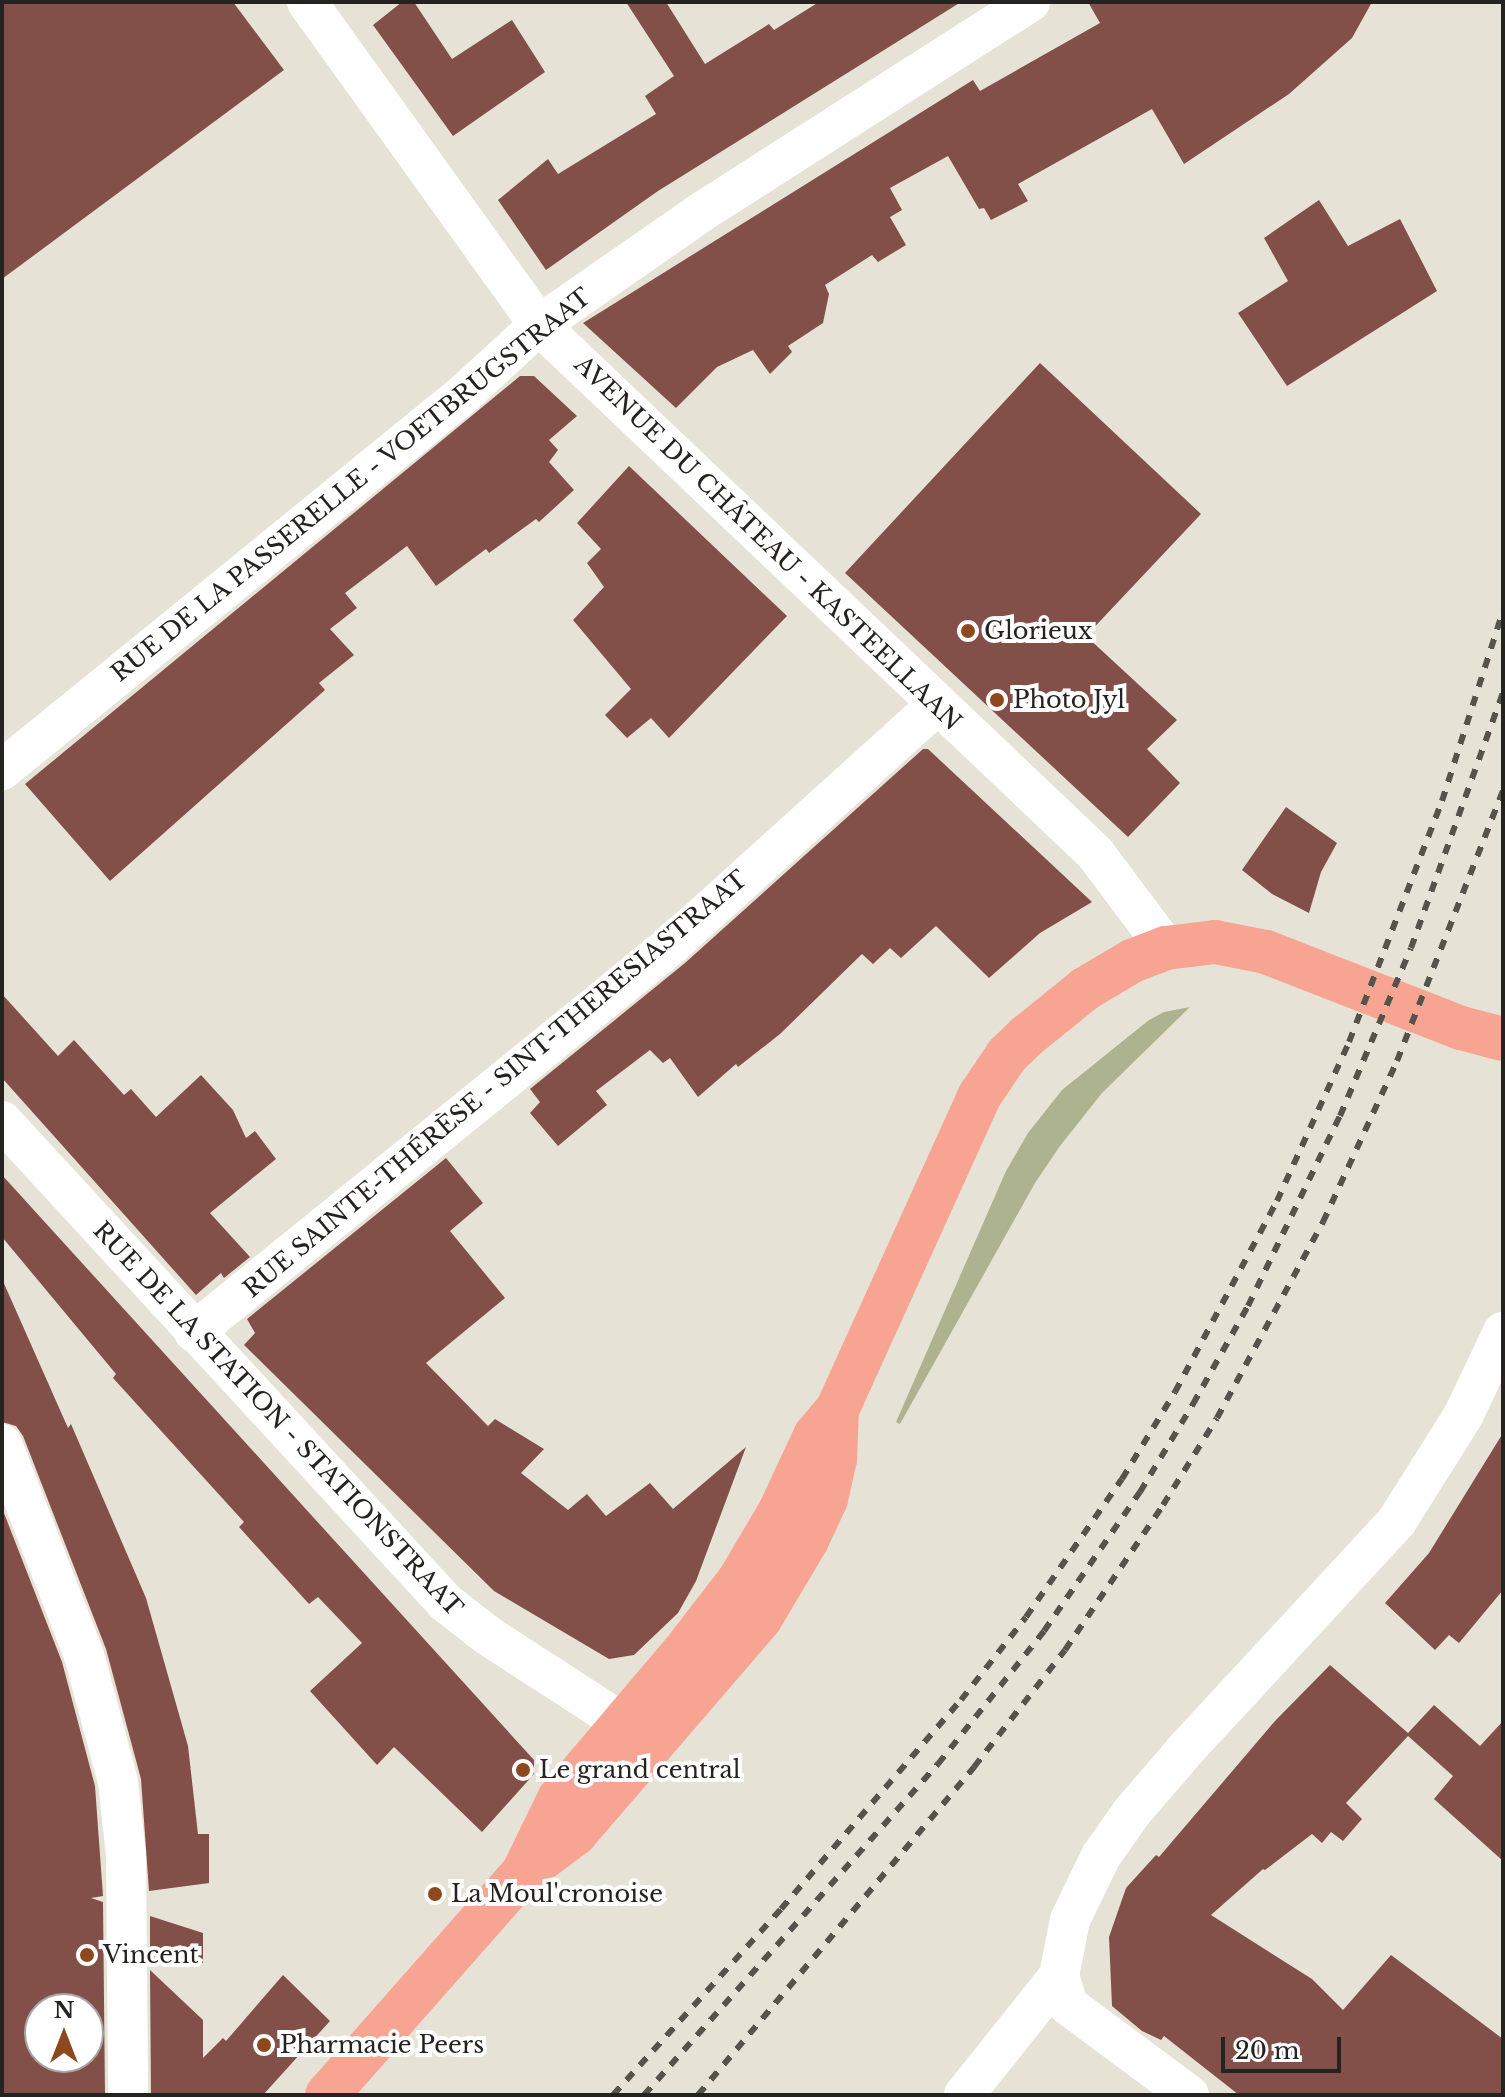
<!DOCTYPE html>
<meta charset="utf-8">
<style>
body{margin:0}
#map{position:relative;width:1505px;height:2097px;overflow:hidden;background:#e7e2d6;font-family:"Libre Baskerville",serif}
div>[style]{position:absolute}
.green>*{inset:0;background:#adb38f}
.building>*{inset:0;background:#835049}
.minor>*{height:40px;margin:-20px;padding:0 20px;transform-origin:20px;border-radius:20px;background:#fff}
.major>*{height:44px;margin:-22px;padding:0 22px;transform-origin:22px;border-radius:22px;background:#f7a492}
.rail>*{height:6px;margin-top:-3px;transform-origin:0;background:repeating-linear-gradient(90deg,#56534d 0 10px,transparent 0 20px)}
.dots>*{width:22px;height:22px;translate:-50% -50%;box-sizing:border-box;border:4px solid #fff;border-radius:50%}
span{translate:-50% -50%;white-space:nowrap;text-align:center;line-height:1.15;-webkit-text-stroke:8px #fff;paint-order:stroke}
.street-label{font-size:24px;color:#25231f}
.poi-label{font-size:24px;color:#25231f}
.left{translate:0 -50%;text-align:left}
.frame{position:absolute;inset:0;border:4px solid #25231f;pointer-events:none}
.north{position:absolute;left:24px;top:1993px;width:80px;height:80px;box-sizing:border-box;background:#fff;border:2px solid #a8a7a5;border-radius:50%;rotate:0deg;font-size:22px;font-weight:700;line-height:32px;text-align:center;color:#25231f}
.north::after{content:'';display:block;margin:auto;width:28px;height:36px;background:#8d481e;clip-path:polygon(50% 0,100% 100%,50% 72%,0 100%)}
.scale{position:absolute;left:1221px;top:2037px;width:120px;height:36px;box-sizing:border-box;border:4px solid #25231f;border-top:0;padding-left:10px;font-size:24px;line-height:28px;white-space:nowrap;color:#25231f;-webkit-text-stroke:6px #fff;paint-order:stroke}
</style>
<div id="map">
<div class="green">
<i style="clip-path:polygon(1190px 1007px,1102px 1093px,1060px 1146px,1035px 1183px,900px 1424px,896px 1422px,1006px 1171px,1028px 1133px,1062px 1090px,1149px 1020px,1164px 1012px)"></i>
</div>
<div class="building">
<i style="clip-path:polygon(2px 2px,233px 2px,284px 70px,2px 279px)"></i>
<i style="clip-path:polygon(402px 2px,414px 2px,452px 59px,512px 20px,545px 72px,453px 136px,373px 25px)"></i>
<i style="clip-path:polygon(626px 2px,666px 2px,705px 64px,769px 24px,774px 30px,819px 2px,961px 2px,658px 191px,546px 270px,498px 200px,548px 159px,558px 174px,656px 114px,645px 96px,674px 76px)"></i>
<i style="clip-path:polygon(1088px 2px,1372px 2px,1352px 38px,1289px 94px,1184px 164px,1152px 109px,1018px 184px,1028px 201px,991px 220px,984px 208px,979px 209px,948px 156px,890px 188px,902px 210px,890px 217px,906px 245px,878px 262px,872px 255px,825px 285px,829px 294px,823px 323px,788px 346px,792px 352px,770px 374px,753px 350px,717px 367px,676px 408px,583px 323px,973px 80px,980px 91px,1100px 23px)"></i>
<i style="clip-path:polygon(1319px 200px,1348px 246px,1400px 219px,1437px 291px,1287px 386px,1238px 313px,1288px 281px,1264px 238px)"></i>
<i style="clip-path:polygon(1040px 363px,1201px 514px,1086px 636px,1177px 720px,1147px 749px,1180px 783px,1128px 837px,845px 573px)"></i>
<i style="clip-path:polygon(520px 376px,534px 376px,577px 416px,549px 440px,558px 450px,549px 462px,574px 490px,539px 522px,536px 519px,489px 553px,486px 549px,436px 586px,407px 546px,345px 593px,357px 608px,330px 629px,354px 655px,319px 683px,325px 690px,110px 881px,25px 784px)"></i>
<i style="clip-path:polygon(629px 466px,787px 616px,669px 738px,651px 718px,627px 738px,605px 715px,631px 689px,573px 620px,604px 587px,587px 563px,601px 549px,577px 523px)"></i>
<i style="clip-path:polygon(923px 749px,928px 749px,1092px 902px,1040px 933px,989px 978px,936px 926px,901px 958px,890px 948px,873px 964px,862px 954px,780px 1034px,738px 1067px,736px 1064px,698px 1097px,670px 1058px,663px 1063px,650px 1050px,596px 1091px,607px 1105px,558px 1146px,530px 1113px,540px 1102px,530px 1089px,685px 963px)"></i>
<i style="clip-path:polygon(1286px 807px,1337px 843px,1321px 872px,1309px 913px,1272px 894px,1242px 870px)"></i>
<i style="clip-path:polygon(2px 994px,58px 1056px,74px 1040px,124px 1095px,131px 1089px,156px 1117px,201px 1075px,233px 1110px,246px 1138px,255px 1131px,276px 1159px,210px 1213px,250px 1257px,224px 1278px,221px 1273px,196px 1295px,2px 1078px)"></i>
<i style="clip-path:polygon(446px 1158px,483px 1203px,450px 1231px,505px 1298px,426px 1363px,488px 1426px,495px 1419px,544px 1449px,521px 1473px,568px 1510px,587px 1494px,606px 1516px,650px 1483px,673px 1509px,746px 1447px,696px 1581px,678px 1613px,634px 1655px,609px 1659px,494px 1591px,244px 1345px,255px 1333px,247px 1319px)"></i>
<i style="clip-path:polygon(2px 1175px,534px 1760px,534px 1774px,482px 1832px,394px 1747px,377px 1765px,310px 1691px,362px 1643px,318px 1597px,309px 1604px,239px 1527px,244px 1522px,113px 1378px,116px 1374px,2px 1237px)"></i>
<i style="clip-path:polygon(2px 1279px,68px 1428px,71px 1424px,146px 1598px,188px 1746px,198px 1834px,209px 1834px,209px 1883px,149px 1891px,141px 1779px,106px 1649px,23px 1436px,16px 1426px,2px 1422px)"></i>
<i style="clip-path:polygon(1503px 1433px,1503px 1590px,1459px 1643px,1449px 1635px,1435px 1650px,1385px 1603px,1429px 1553px)"></i>
<i style="clip-path:polygon(evenodd,2px 1508px,62px 1662px,95px 1786px,103px 1896px,91px 1898px,103px 1902px,105px 2095px,2px 2095px,2px 1508px,40px 2009px,88px 2009px,88px 2057px,40px 2057px,40px 2009px)"></i>
<i style="clip-path:polygon(1330px 1665px,1408px 1733px,1434px 1705px,1480px 1746px,1503px 1721px,1503px 1861px,1434px 1799px,1453px 1776px,1408px 1736px,1346px 1803px,1362px 1819px,1343px 1841px,1331px 1832px,1322px 1843px,1312px 1834px,1265px 1870px,1263px 1869px,1211px 1915px,1312px 1979px,1343px 2010px,1391px 1955px,1503px 2039px,1503px 2095px,1239px 2095px,1164px 2036px,1161px 2040px,1142px 2031px,1112px 2006px,1109px 1937px,1126px 1888px,1156px 1855px,1159px 1857px,1275px 1721px)"></i>
<i style="clip-path:polygon(150px 1916px,203px 1933px,203px 1963px,150px 1963px)"></i>
<i style="clip-path:polygon(150px 1970px,203px 2020px,203px 2058px,223px 2038px,226px 2041px,283px 1975px,330px 2021px,263px 2095px,151px 2095px)"></i>
</div>
<div class="minor">
<i style="left:307px;top:2px;width:398px;rotate:54.3deg"></i>
<i style="left:539px;top:325px;width:767px;rotate:43.52deg"></i>
<i style="left:1095px;top:853px;width:119px;rotate:53.2deg"></i>
<i style="left:2px;top:770px;width:597px;rotate:-39.15deg"></i>
<i style="left:465px;top:393px;width:100px;rotate:-42.6deg"></i>
<i style="left:539px;top:325px;width:196px;rotate:-34.8deg"></i>
<i style="left:700px;top:213px;width:392px;rotate:-32.6deg"></i>
<i style="left:2px;top:1121px;width:654px;rotate:47.35deg"></i>
<i style="left:445px;top:1602px;width:53px;rotate:38.2deg"></i>
<i style="left:487px;top:1635px;width:149px;rotate:32.9deg"></i>
<i style="left:612px;top:1716px;width:44px;rotate:37.6deg"></i>
<i style="left:194px;top:1332px;width:613px;rotate:-39.04deg"></i>
<i style="left:670px;top:946px;width:360px;rotate:-42.1deg"></i>
<i style="left:2px;top:1444px;width:226px;rotate:68.8deg"></i>
<i style="left:84px;top:1655px;width:131px;rotate:75deg"></i>
<i style="left:118px;top:1782px;width:72px;rotate:83.7deg"></i>
<i style="left:126px;top:1854px;width:241px;rotate:89.5deg"></i>
<i style="left:964px;top:2095px;width:152px;rotate:-51.4deg"></i>
<i style="left:1189px;top:2095px;width:151px;rotate:-143.4deg"></i>
<i style="left:1068px;top:2005px;width:30px;rotate:-107deg"></i>
<i style="left:1059px;top:1976px;width:57px;rotate:-78.9deg"></i>
<i style="left:1070px;top:1920px;width:71px;rotate:-64.2deg"></i>
<i style="left:1101px;top:1856px;width:54px;rotate:-54.8deg"></i>
<i style="left:1132px;top:1812px;width:84px;rotate:-49.3deg"></i>
<i style="left:1187px;top:1748px;width:309px;rotate:-47.2deg"></i>
<i style="left:1397px;top:1521px;width:126px;rotate:-57.9deg"></i>
<i style="left:1464px;top:1414px;width:91px;rotate:-64.6deg"></i>
</div>
<div class="major">
<i style="left:523px;top:1873px;width:82px;rotate:-64.1deg"></i>
<i style="left:559px;top:1799px;width:192px;rotate:-49.7deg"></i>
<i style="left:683px;top:1653px;width:93px;rotate:-52.4deg"></i>
<i style="left:740px;top:1579px;width:79px;rotate:-59.5deg"></i>
<i style="left:780px;top:1511px;width:83px;rotate:-65deg"></i>
<i style="left:815px;top:1436px;width:34px;rotate:-50deg"></i>
<i style="left:837px;top:1410px;width:346px;rotate:-65.6deg"></i>
<i style="left:980px;top:1095px;width:48px;rotate:-56deg"></i>
<i style="left:1007px;top:1055px;width:28px;rotate:-44deg"></i>
<i style="left:1027px;top:1036px;width:75px;rotate:-39deg"></i>
<i style="left:1085px;top:989px;width:55px;rotate:-30.8deg"></i>
<i style="left:1132px;top:961px;width:36px;rotate:-21deg"></i>
<i style="left:1166px;top:948px;width:49px;rotate:-7deg"></i>
<i style="left:1215px;top:942px;width:52px;rotate:11.1deg"></i>
<i style="left:1266px;top:952px;width:209px;rotate:21.3deg"></i>
<i style="left:1461px;top:1028px;width:43px;rotate:14.7deg"></i>
<i style="left:327px;top:2095px;width:296px;rotate:-48.6deg"></i>
<i style="left:523px;top:1873px;width:65px;rotate:-36.9deg"></i>
<i style="left:575px;top:1834px;width:284px;rotate:-49.3deg"></i>
<i style="left:760px;top:1619px;width:92px;rotate:-59.3deg"></i>
<i style="left:807px;top:1540px;width:45px;rotate:-65.1deg"></i>
<i style="left:826px;top:1499px;width:41px;rotate:-77.3deg"></i>
<i style="left:835px;top:1459px;width:49px;rotate:-87.7deg"></i>
</div>
<div class="rail">
<i style="left:613px;top:2095px;width:251px;rotate:-47.9deg"></i>
<i style="left:781px;top:1909px;width:276px;rotate:-49.3deg"></i>
<i style="left:961px;top:1700px;width:105px;rotate:-51.9deg"></i>
<i style="left:1026px;top:1617px;width:168px;rotate:-55.2deg"></i>
<i style="left:1122px;top:1479px;width:102px;rotate:-58.7deg"></i>
<i style="left:1175px;top:1392px;width:217px;rotate:-61.9deg"></i>
<i style="left:1277px;top:1201px;width:175px;rotate:-65.6deg"></i>
<i style="left:1349px;top:1042px;width:258px;rotate:-68.9deg"></i>
<i style="left:1442px;top:801px;width:200px;rotate:-72.2deg"></i>
<i style="left:644px;top:2095px;width:443px;rotate:-48.4deg"></i>
<i style="left:938px;top:1764px;width:170px;rotate:-51.4deg"></i>
<i style="left:1044px;top:1631px;width:169px;rotate:-55.4deg"></i>
<i style="left:1140px;top:1492px;width:103px;rotate:-58.9deg"></i>
<i style="left:1193px;top:1404px;width:112px;rotate:-60.7deg"></i>
<i style="left:1248px;top:1306px;width:211px;rotate:-64.2deg"></i>
<i style="left:1340px;top:1116px;width:182px;rotate:-67.1deg"></i>
<i style="left:1411px;top:948px;width:271px;rotate:-70.2deg"></i>
<i style="left:698px;top:2095px;width:429px;rotate:-49.9deg"></i>
<i style="left:974px;top:1767px;width:148px;rotate:-52.1deg"></i>
<i style="left:1065px;top:1650px;width:175px;rotate:-55.9deg"></i>
<i style="left:1163px;top:1505px;width:102px;rotate:-58.2deg"></i>
<i style="left:1217px;top:1418px;width:223px;rotate:-61.6deg"></i>
<i style="left:1323px;top:1222px;width:177px;rotate:-65.3deg"></i>
<i style="left:1397px;top:1061px;width:291px;rotate:-68.6deg"></i>
</div>
<div class="dots">
<i style="left:968px;top:631px;background:#8d481e"></i>
<i style="left:997px;top:700px;background:#8d481e"></i>
<i style="left:523px;top:1770px;background:#8d481e"></i>
<i style="left:435px;top:1894px;background:#8d481e"></i>
<i style="left:87px;top:1955px;background:#8d481e"></i>
<i style="left:264px;top:2045px;background:#8d481e"></i>
</div>
<div class="street-label">
<span style="left:351px;top:485px;rotate:-39deg">RUE DE LA PASSERELLE - VOETBRUGSTRAAT</span>
<span style="left:768px;top:543px;rotate:44deg">AVENUE DU CHÂTEAU - KASTEELLAAN</span>
<span style="left:495px;top:1084px;rotate:-40deg">RUE SAINTE-THÉRÈSE - SINT-THERESIASTRAAT</span>
<span style="left:278px;top:1419px;rotate:47deg">RUE DE LA STATION - STATIONSTRAAT</span>
</div>
<div class="poi-label">
<span class="left" style="left:984px;top:631px">Glorieux</span>
<span class="left" style="left:1013px;top:700px">Photo Jyl</span>
<span class="left" style="left:539px;top:1770px">Le grand central</span>
<span class="left" style="left:451px;top:1894px">La Moul'cronoise</span>
<span class="left" style="left:103px;top:1955px">Vincent</span>
<span class="left" style="left:280px;top:2045px">Pharmacie Peers</span>
</div>
<div class="frame"></div>
<div class="north">N</div>
<div class="scale">20 m</div>
</div>
